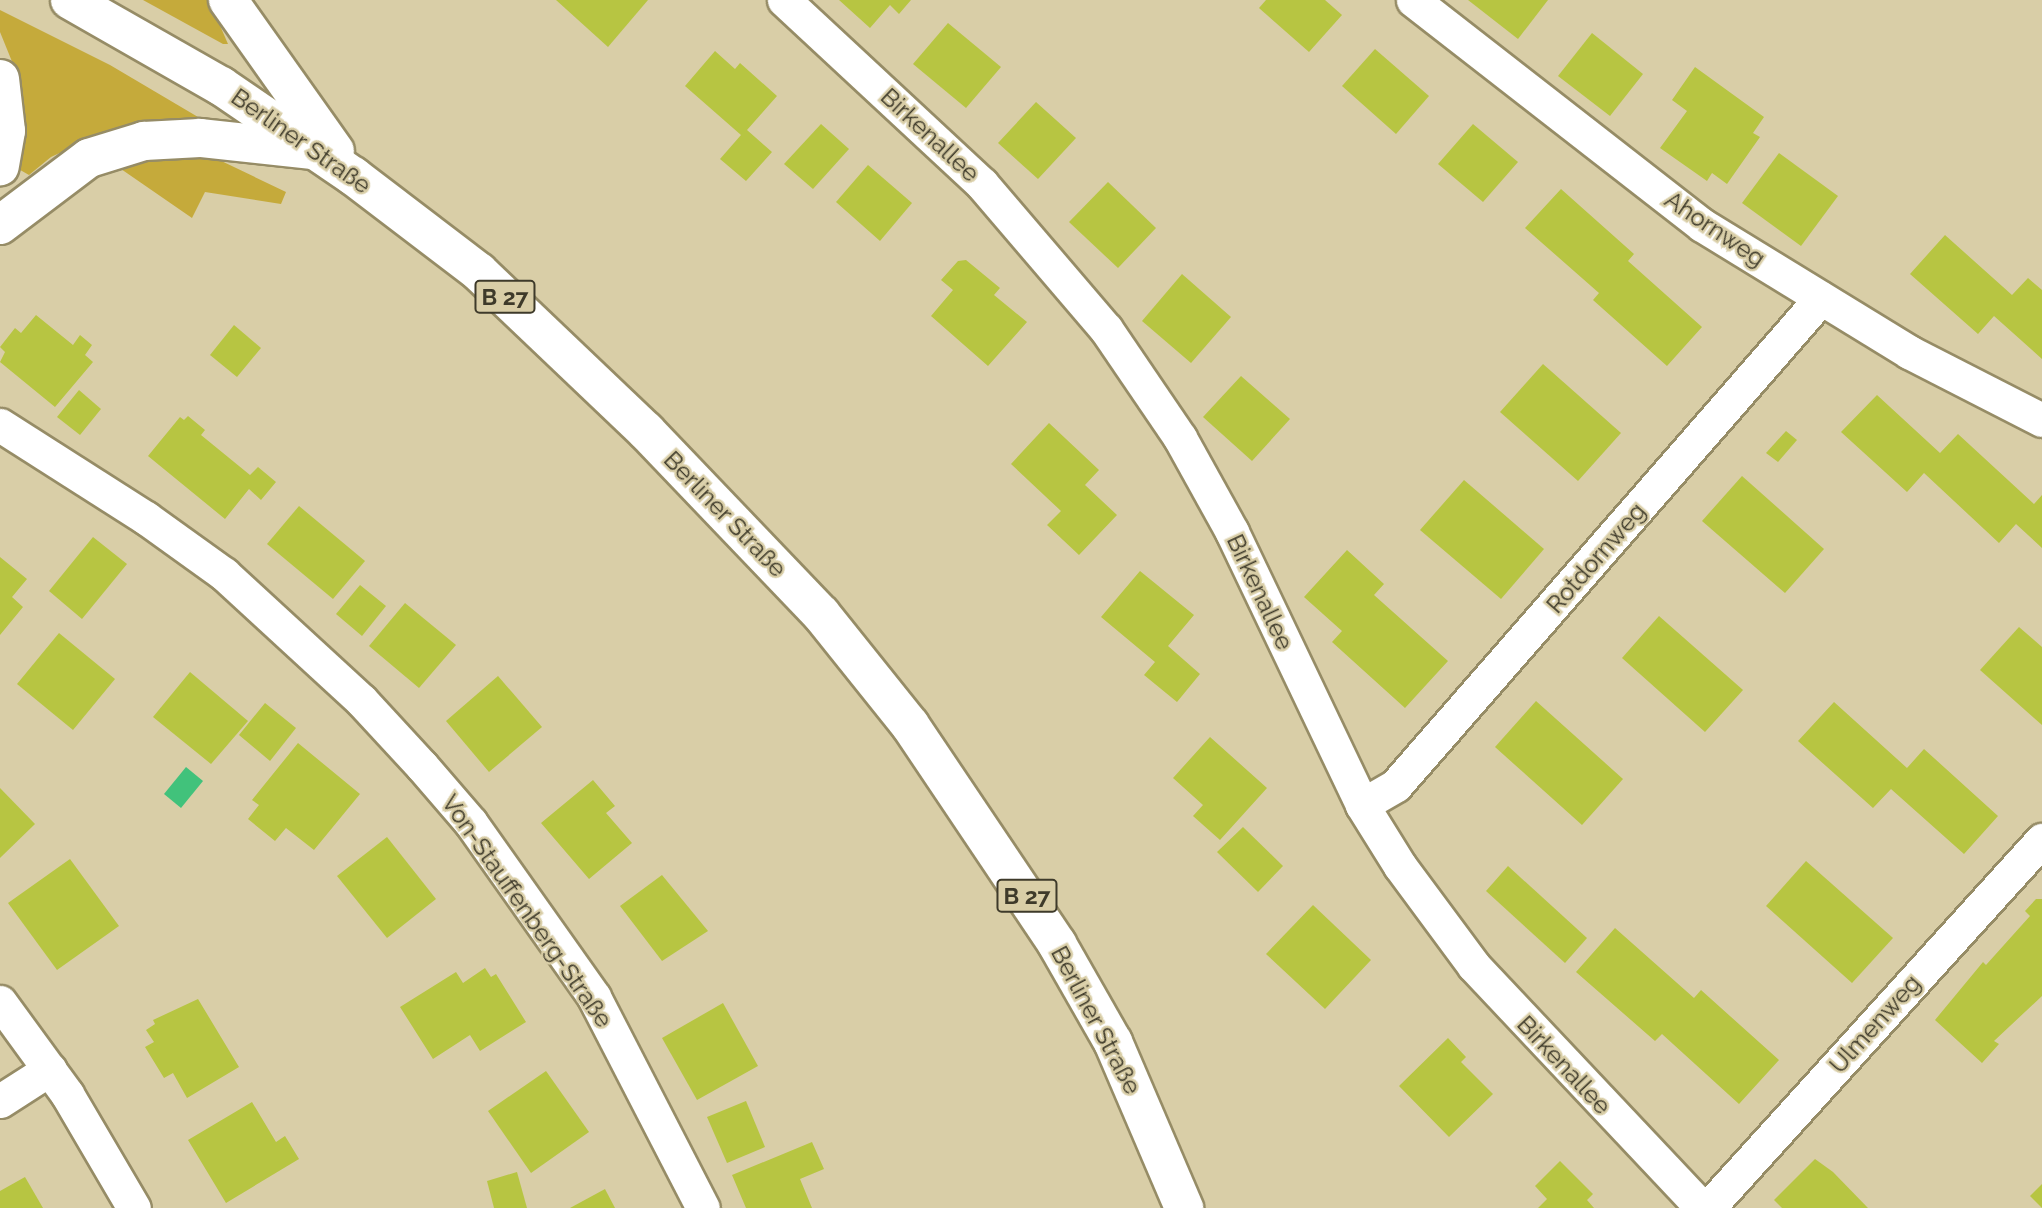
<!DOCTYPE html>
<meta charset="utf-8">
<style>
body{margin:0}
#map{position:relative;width:2042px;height:1208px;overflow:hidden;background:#d9cea7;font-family:Raleway,sans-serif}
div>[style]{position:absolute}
.green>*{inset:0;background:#c5aa3b}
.water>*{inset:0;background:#41c27b}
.building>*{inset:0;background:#b7c542}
.roads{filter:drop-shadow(2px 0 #968c66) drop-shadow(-2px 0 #968c66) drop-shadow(0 2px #968c66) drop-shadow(0 -2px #968c66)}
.street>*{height:33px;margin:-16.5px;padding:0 16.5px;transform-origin:16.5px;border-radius:16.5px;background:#fff}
.highway>*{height:38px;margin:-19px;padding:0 19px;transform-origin:19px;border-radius:19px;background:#fff}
span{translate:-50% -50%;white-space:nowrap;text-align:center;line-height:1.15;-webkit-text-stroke:5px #d9cea7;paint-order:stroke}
.shield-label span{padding:2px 5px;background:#d9cea7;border:2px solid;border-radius:5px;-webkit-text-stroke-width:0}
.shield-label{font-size:23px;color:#3e3a2a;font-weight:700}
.street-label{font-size:24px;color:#3e3a2a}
</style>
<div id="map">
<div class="green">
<i style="clip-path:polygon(143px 0,209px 0,228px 44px,223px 44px)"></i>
<i style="clip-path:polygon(0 10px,110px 65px,198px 117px,141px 122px,105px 132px,51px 157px,29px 175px,15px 167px,24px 117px,13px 64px,0 32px)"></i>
<i style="clip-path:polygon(162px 154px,213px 157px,286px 192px,281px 204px,205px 192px,192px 218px,121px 169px)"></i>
</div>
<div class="water">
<i style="clip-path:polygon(186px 767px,203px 781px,181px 808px,164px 794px)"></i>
</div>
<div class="building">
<i style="clip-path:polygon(556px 0,648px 0,608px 47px)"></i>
<i style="clip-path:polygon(839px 0,911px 0,899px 14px,890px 5px,870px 28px)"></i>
<i style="clip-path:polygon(1266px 0,1325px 0,1342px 15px,1309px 52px,1259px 8px)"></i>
<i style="clip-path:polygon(1468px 0,1548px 0,1518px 39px)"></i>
<i style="clip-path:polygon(948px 23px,1001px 67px,966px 108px,913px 64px)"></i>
<i style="clip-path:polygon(1592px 33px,1643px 74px,1610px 116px,1558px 76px)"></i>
<i style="clip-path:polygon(1375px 49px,1429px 96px,1396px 134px,1342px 86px)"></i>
<i style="clip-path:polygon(715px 51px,735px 69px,740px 63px,777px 96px,747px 130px,772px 152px,746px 181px,720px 159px,741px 135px,685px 86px)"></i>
<i style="clip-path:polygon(1695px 67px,1764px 117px,1753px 133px,1760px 137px,1727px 184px,1712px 173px,1707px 181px,1660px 148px,1687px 111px,1672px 100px)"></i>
<i style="clip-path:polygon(1036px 102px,1076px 138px,1038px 179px,998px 143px)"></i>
<i style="clip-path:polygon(821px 124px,849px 149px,813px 189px,784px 164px)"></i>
<i style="clip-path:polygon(1473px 124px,1518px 162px,1483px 202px,1438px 164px)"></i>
<i style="clip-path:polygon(1779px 153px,1838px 196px,1801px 246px,1742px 203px)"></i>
<i style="clip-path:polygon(868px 165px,912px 203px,880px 241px,836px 202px)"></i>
<i style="clip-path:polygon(1108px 182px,1156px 228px,1118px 268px,1069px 222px)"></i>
<i style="clip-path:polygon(1561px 189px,1634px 254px,1628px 261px,1702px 327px,1667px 366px,1593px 300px,1599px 293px,1525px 228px)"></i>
<i style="clip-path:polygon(1945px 235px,2012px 295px,2028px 278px,2042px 290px,2042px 359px,1994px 316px,1978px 334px,1910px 274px)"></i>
<i style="clip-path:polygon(966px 260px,1000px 288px,994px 295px,1027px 322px,988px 366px,931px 316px,953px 290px,941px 280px,958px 261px)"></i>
<i style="clip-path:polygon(1182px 274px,1231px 317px,1191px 363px,1142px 321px)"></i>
<i style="clip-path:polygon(36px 315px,73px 345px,80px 335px,92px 345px,85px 355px,93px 362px,55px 407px,0 362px,5px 352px,0 347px,15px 328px,21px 333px)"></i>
<i style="clip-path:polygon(234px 325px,261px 348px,237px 377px,210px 355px)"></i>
<i style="clip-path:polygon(1543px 364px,1621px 433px,1578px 481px,1500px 412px)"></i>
<i style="clip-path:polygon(1241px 376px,1290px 419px,1252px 461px,1203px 417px)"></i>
<i style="clip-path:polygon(79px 390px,101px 409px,80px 435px,57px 417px)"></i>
<i style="clip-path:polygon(1877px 395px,1940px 453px,1958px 434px,2034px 504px,2042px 495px,2042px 548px,2016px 524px,1999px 543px,1924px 473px,1907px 492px,1841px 432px)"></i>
<i style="clip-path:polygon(188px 416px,205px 430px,201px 435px,250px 475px,258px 467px,276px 482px,261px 500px,249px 489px,225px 519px,148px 456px,180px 417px,184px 420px)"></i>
<i style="clip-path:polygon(1049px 423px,1099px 470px,1085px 485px,1117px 515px,1079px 555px,1047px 525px,1061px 511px,1011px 464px)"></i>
<i style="clip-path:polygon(1786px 431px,1797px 440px,1778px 462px,1766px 453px)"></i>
<i style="clip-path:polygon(1742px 476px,1824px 549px,1785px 593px,1702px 521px)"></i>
<i style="clip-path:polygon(1464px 480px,1544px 549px,1501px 599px,1420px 530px)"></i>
<i style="clip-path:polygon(299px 506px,365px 561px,333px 599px,267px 544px)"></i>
<i style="clip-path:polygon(93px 537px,127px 564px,82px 619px,49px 591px)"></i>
<i style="clip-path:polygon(1347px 550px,1384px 584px,1374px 595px,1448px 661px,1405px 708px,1332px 642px,1342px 631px,1304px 597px)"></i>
<i style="clip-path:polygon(0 557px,27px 579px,12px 597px,23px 607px,0 635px)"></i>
<i style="clip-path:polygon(1140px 571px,1194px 615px,1168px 646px,1200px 674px,1177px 702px,1144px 675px,1155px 662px,1101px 617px)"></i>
<i style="clip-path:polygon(360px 585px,386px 606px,362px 636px,336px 614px)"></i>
<i style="clip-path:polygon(405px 603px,456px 645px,419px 688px,369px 646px)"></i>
<i style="clip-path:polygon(1659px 616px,1743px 690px,1705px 732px,1622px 658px)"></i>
<i style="clip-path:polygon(2019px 627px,2042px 647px,2042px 725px,1980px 670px)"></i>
<i style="clip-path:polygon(59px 633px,115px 679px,73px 730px,17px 684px)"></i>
<i style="clip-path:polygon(190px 672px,248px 721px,211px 764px,153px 717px)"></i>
<i style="clip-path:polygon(498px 676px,542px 727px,489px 772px,446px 721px)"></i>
<i style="clip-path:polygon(1536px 701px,1623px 779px,1582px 825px,1495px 747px)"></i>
<i style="clip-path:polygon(1834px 702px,1907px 768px,1924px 749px,1998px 816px,1964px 854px,1891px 789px,1873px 808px,1798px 741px)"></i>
<i style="clip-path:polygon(265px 703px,296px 728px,270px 761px,239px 735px)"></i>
<i style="clip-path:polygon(1210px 737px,1267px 788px,1220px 840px,1193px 816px,1203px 805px,1173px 778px)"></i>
<i style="clip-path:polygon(298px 743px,360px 794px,314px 850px,286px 828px,275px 841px,248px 819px,259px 805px,252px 800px)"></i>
<i style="clip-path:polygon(593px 780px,615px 806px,606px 813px,632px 843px,589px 879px,541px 823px)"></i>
<i style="clip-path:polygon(0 788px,35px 824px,0 858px)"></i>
<i style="clip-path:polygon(1243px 827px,1283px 866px,1258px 892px,1217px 852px)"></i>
<i style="clip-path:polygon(387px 837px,436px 899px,387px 938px,337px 876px)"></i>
<i style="clip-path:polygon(70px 859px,119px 926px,57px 970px,8px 903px)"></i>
<i style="clip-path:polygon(1806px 861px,1893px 938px,1852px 983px,1766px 906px)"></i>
<i style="clip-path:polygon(1508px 866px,1587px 938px,1565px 963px,1486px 891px)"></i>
<i style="clip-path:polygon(662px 875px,708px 931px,662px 961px,620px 906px)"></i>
<i style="clip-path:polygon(2036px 899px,2042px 899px,2042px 996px,1994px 1041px,1999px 1044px,1982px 1063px,1935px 1020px,1983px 962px,1986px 965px,2030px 916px,2025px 911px)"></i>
<i style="clip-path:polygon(1313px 905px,1371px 960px,1325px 1009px,1266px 954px)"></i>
<i style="clip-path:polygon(1615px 928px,1694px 998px,1701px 990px,1779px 1060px,1739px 1104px,1662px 1034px,1655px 1041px,1576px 972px)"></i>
<i style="clip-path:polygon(485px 968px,491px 977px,496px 974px,526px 1022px,480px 1051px,470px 1035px,433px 1059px,400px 1007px,456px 972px,463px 983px)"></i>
<i style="clip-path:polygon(198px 999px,239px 1067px,187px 1098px,173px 1073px,164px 1078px,145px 1047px,154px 1042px,146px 1030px,155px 1024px,153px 1020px)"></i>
<i style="clip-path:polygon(723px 1003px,758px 1066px,697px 1100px,662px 1038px)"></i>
<i style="clip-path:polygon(1448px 1038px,1466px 1057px,1461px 1062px,1493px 1094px,1449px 1137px,1399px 1086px)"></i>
<i style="clip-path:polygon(546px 1071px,589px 1132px,531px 1173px,488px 1111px)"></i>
<i style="clip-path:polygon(746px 1101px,765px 1147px,727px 1163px,707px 1117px)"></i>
<i style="clip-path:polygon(252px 1102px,276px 1142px,285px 1136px,299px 1159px,226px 1203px,188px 1140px)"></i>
<i style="clip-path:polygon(812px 1142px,824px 1169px,800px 1179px,812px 1208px,746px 1208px,732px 1175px)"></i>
<i style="clip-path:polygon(1815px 1159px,1833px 1172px,1868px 1208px,1782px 1208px,1774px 1200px)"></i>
<i style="clip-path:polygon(1560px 1161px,1593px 1194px,1587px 1200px,1594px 1208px,1538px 1208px,1547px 1199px,1535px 1186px)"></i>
<i style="clip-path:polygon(517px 1172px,527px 1208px,494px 1208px,487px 1181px)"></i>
<i style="clip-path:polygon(25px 1177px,43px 1208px,0 1208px,0 1191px)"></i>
<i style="clip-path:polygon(2042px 1184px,2042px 1208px,2030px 1196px)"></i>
<i style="clip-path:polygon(605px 1189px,615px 1208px,570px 1208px)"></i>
</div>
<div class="roads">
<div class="street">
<i style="left:784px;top:0;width:270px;rotate:42.9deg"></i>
<i style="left:982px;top:184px;width:191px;rotate:49.5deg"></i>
<i style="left:1106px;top:329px;width:132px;rotate:55.8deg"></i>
<i style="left:1180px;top:438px;width:107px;rotate:61deg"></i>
<i style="left:1232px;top:532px;width:302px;rotate:64.5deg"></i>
<i style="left:1362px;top:805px;width:72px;rotate:58.1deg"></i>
<i style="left:1400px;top:866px;width:124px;rotate:53.5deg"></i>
<i style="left:1474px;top:966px;width:332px;rotate:46.7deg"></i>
<i style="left:1413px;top:0;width:366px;rotate:37.9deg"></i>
<i style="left:1702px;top:225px;width:243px;rotate:31.5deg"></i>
<i style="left:1909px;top:352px;width:149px;rotate:27.1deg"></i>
<i style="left:0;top:425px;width:173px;rotate:32.5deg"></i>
<i style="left:146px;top:518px;width:96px;rotate:35.7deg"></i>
<i style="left:224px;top:574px;width:186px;rotate:42.6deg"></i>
<i style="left:361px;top:700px;width:90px;rotate:47.3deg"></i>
<i style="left:422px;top:766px;width:75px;rotate:49.3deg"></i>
<i style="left:471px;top:823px;width:213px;rotate:54.7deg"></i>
<i style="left:594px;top:997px;width:237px;rotate:62.7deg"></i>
<i style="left:1362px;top:805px;width:39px;rotate:-30deg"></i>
<i style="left:1396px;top:785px;width:646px;rotate:-48.89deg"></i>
<i style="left:0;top:1002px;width:114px;rotate:53.9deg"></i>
<i style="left:67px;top:1094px;width:132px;rotate:59.6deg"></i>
<i style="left:0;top:1101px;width:59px;rotate:-32.6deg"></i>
<i style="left:1708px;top:1208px;width:497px;rotate:-47.8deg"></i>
</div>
<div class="highway">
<i style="left:70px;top:0;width:174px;rotate:29.7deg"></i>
<i style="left:221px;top:86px;width:160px;rotate:34.3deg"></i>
<i style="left:353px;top:176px;width:158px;rotate:37.3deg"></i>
<i style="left:479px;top:272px;width:231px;rotate:43.6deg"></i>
<i style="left:646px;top:431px;width:253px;rotate:46.3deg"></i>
<i style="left:821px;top:614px;width:142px;rotate:51.3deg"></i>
<i style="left:910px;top:725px;width:264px;rotate:56.1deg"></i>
<i style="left:1057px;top:944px;width:113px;rotate:60.3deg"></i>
<i style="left:1113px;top:1042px;width:181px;rotate:66.8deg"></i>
<i style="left:228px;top:0;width:185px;rotate:54.7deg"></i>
<i style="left:0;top:79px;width:52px;rotate:83.4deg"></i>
<i style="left:6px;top:131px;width:36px;rotate:100deg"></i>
<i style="left:0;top:225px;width:111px;rotate:-37deg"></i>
<i style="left:89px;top:158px;width:58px;rotate:-17.2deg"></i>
<i style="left:144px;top:141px;width:56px;rotate:-3.1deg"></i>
<i style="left:200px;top:138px;width:113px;rotate:6.1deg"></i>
</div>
</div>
<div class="shield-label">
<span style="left:505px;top:297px">B 27</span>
<span style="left:1027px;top:896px">B 27</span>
</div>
<div class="street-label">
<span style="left:930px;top:135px;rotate:43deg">Birkenallee</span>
<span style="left:301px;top:141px;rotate:35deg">Berliner Straße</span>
<span style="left:1715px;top:229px;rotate:34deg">Ahornweg</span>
<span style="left:725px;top:514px;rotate:46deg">Berliner Straße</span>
<span style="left:1596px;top:558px;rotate:-49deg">Rotdornweg</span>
<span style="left:1260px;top:592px;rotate:65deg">Birkenallee</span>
<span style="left:527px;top:911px;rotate:55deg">Von-Stauffenberg-Straße</span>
<span style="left:1096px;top:1020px;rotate:62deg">Berliner Straße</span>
<span style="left:1875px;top:1024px;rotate:-48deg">Ulmenweg</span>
<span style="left:1564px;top:1065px;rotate:47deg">Birkenallee</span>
</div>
</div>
